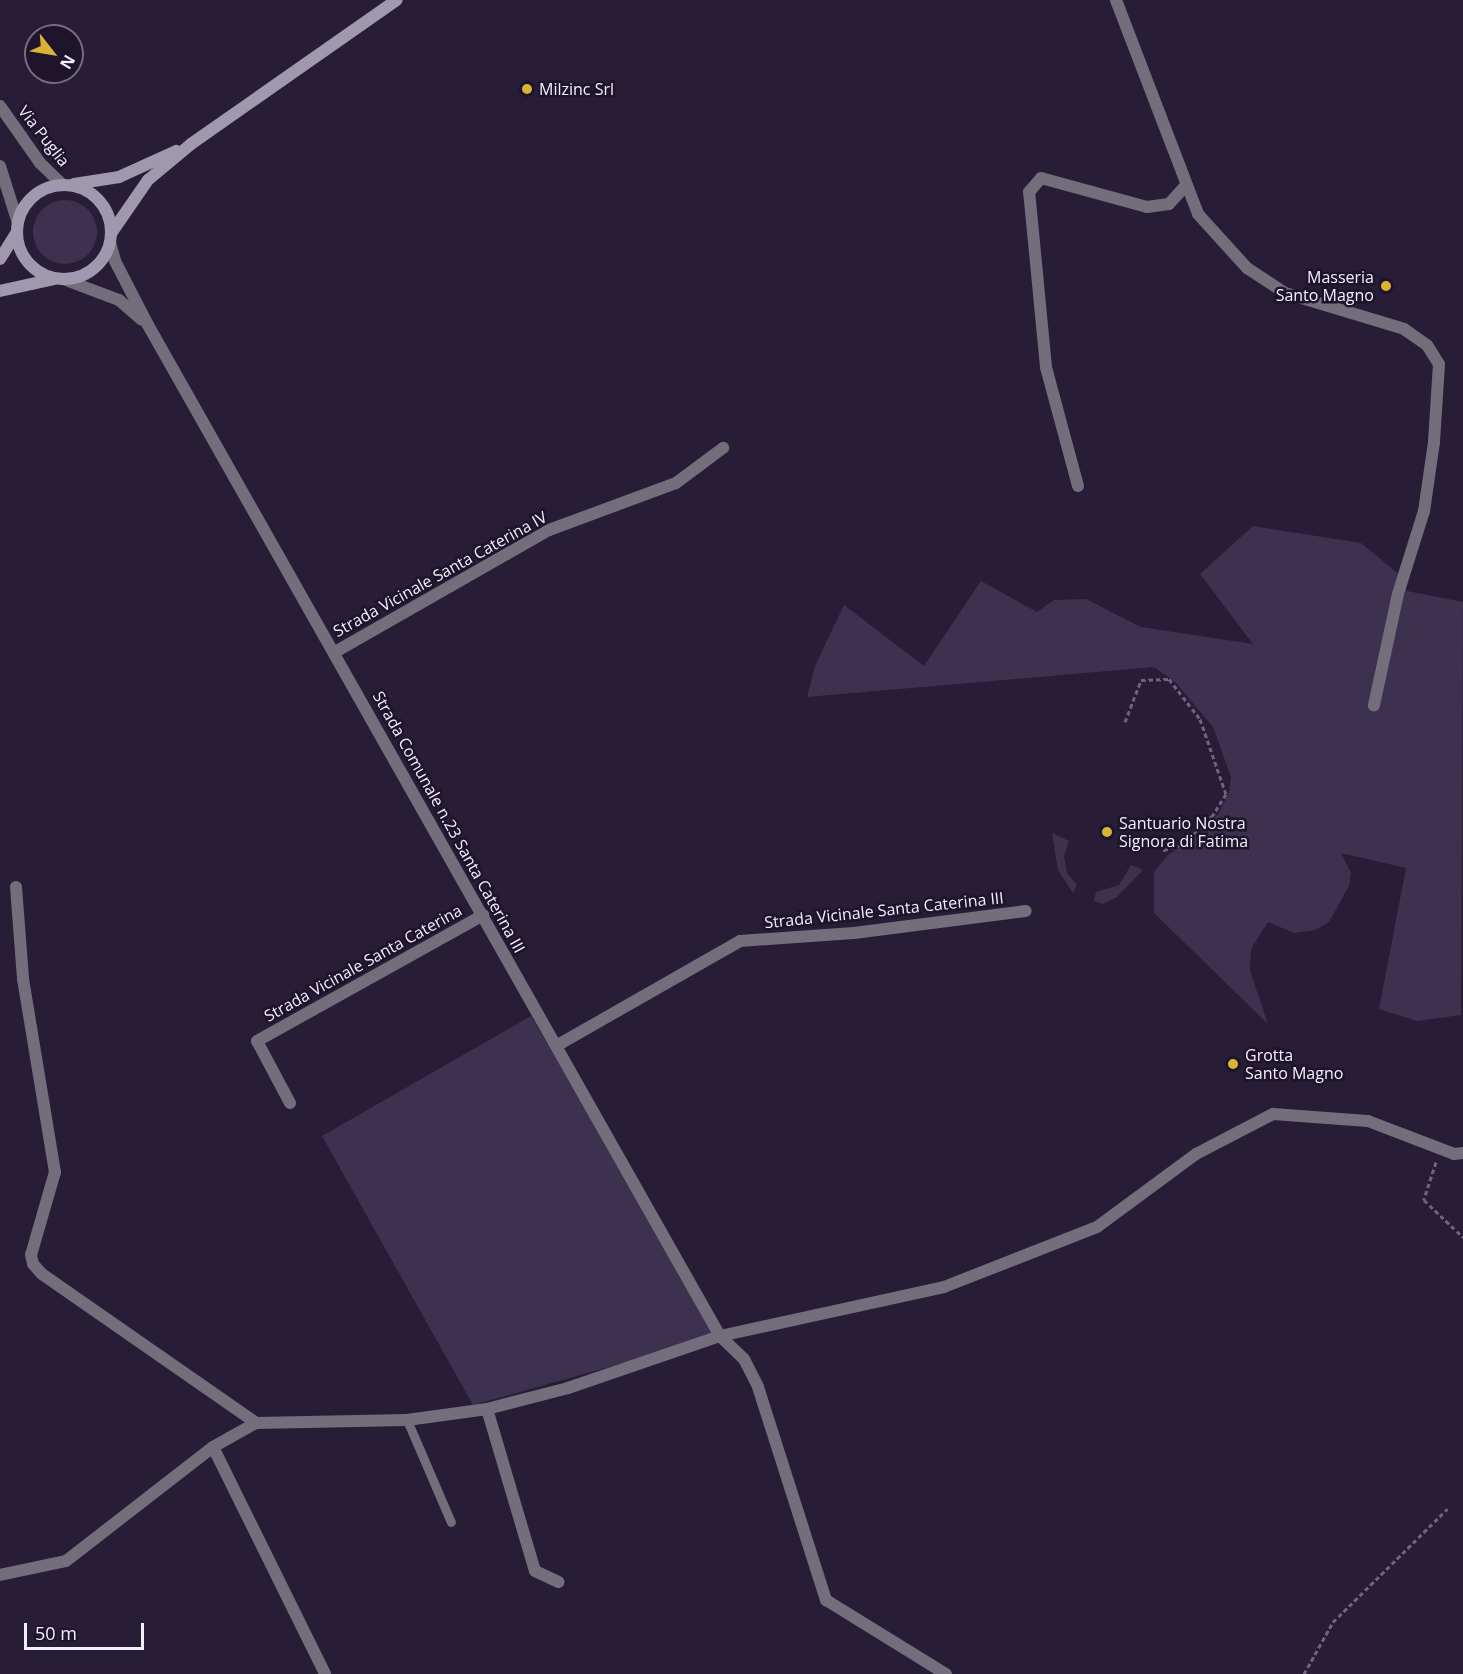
<!DOCTYPE html>
<style>
body{margin:0}
#map{position:relative;width:1463px;height:1674px;overflow:hidden;background:#271d36;font-family:"Open Sans",sans-serif}
div>[style]{position:absolute}
.green>*{inset:0;background:#3d3150}
.round{border-radius:50%}
.path>*{height:3px;margin-top:-1.5px;transform-origin:0;background:repeating-linear-gradient(90deg,#6d657a 0 4.5px,transparent 0 7.5px)}
.service>*{height:9px;margin:-4.5px;padding:0 4.5px;transform-origin:4.5px;border-radius:4.5px;background:#726e7b}
.minor>*{height:12px;margin:-6px;padding:0 6px;transform-origin:6px;border-radius:6px;background:#726e7b}
.secondary>*{height:12px;margin:-6px;padding:0 6px;transform-origin:6px;border-radius:6px;background:#a098ae}
.secondary>.ring{margin:-6px;padding:0;box-sizing:content-box;background:none;border:12px solid #a098ae;border-radius:50%}
.dots>*{width:16px;height:16px;translate:-50% -50%;box-sizing:border-box;border:3px solid #1e142c;border-radius:50%}
span{translate:-50% -50%;white-space:nowrap;text-align:center;line-height:1.15;-webkit-text-stroke:5px #1e142c;paint-order:stroke}
.poi-label{font-size:16px;color:#f4effd}
.left{translate:0 -50%;text-align:left}
.right{translate:-100% -50%;text-align:right}
.street-label{font-size:16px;color:#f4effd}
.north{position:absolute;left:24px;top:24px;width:60px;height:60px;box-sizing:border-box;background:#1e142c;border:2px solid #746c80;border-radius:50%;rotate:121deg;font-size:16px;font-weight:700;line-height:24px;text-align:center;color:#f4effd}
.north::after{content:'';display:block;margin:auto;width:21px;height:27px;background:#dab334;clip-path:polygon(50% 0,100% 100%,50% 72%,0 100%)}
.scale{position:absolute;left:24px;top:1623px;width:120px;height:27px;box-sizing:border-box;border:3px solid #f4effd;border-top:0;padding-left:8px;font-size:18px;line-height:21px;white-space:nowrap;color:#f4effd;-webkit-text-stroke:4px #1e142c;paint-order:stroke}
</style>
<div id="map">
<div class="green">
<i class="round" style="left:33px;top:200px;width:64px;height:64px"></i>
<i style="clip-path:polygon(1253px 526px,1361px 543px,1400px 575px,1397px 589px,1463px 602px,1461px 1015px,1417px 1021px,1379px 1009px,1406px 868px,1341px 853px,1351px 873px,1349px 886px,1329px 922px,1315px 930px,1294px 933px,1268px 922px,1251px 949px,1250px 971px,1268px 1024px,1154px 913px,1154px 872px,1168px 855px,1199px 834px,1219px 813px,1229px 792px,1231px 777px,1213px 727px,1175px 682px,1154px 667px,807px 697px,815px 666px,844px 605px,924px 666px,981px 581px,1037px 612px,1054px 600px,1086px 599px,1141px 627px,1253px 644px,1200px 574px)"></i>
<i style="clip-path:polygon(1052px 833px,1069px 841px,1064px 856px,1067px 873px,1077px 885px,1073px 893px,1058px 870px)"></i>
<i style="clip-path:polygon(1131px 865px,1143px 870px,1117px 897px,1103px 904px,1094px 901px,1096px 892px,1119px 885px)"></i>
<i style="clip-path:polygon(531px 1016px,720px 1336px,473px 1405px,322px 1136px)"></i>
</div>
<div class="path">
<i style="left:1125px;top:722px;width:45px;rotate:-69.1deg"></i>
<i style="left:1141px;top:680px;width:28px;rotate:-2deg"></i>
<i style="left:1169px;top:679px;width:51px;rotate:52.2deg"></i>
<i style="left:1200px;top:719px;width:79px;rotate:70.9deg"></i>
<i style="left:1226px;top:794px;width:25px;rotate:122deg"></i>
<i style="left:1213px;top:815px;width:43px;rotate:135.9deg"></i>
<i style="left:1182px;top:845px;width:20px;rotate:165deg"></i>
<i style="left:1436px;top:1162px;width:40px;rotate:108deg"></i>
<i style="left:1424px;top:1200px;width:54px;rotate:43.5deg"></i>
<i style="left:1304px;top:1674px;width:60px;rotate:-60.9deg"></i>
<i style="left:1333px;top:1622px;width:161px;rotate:-44.7deg"></i>
</div>
<div class="service">
<i style="left:407px;top:1420px;width:111px;rotate:66.7deg"></i>
</div>
<div class="minor">
<i style="left:1116px;top:0;width:229px;rotate:69deg"></i>
<i style="left:1198px;top:214px;width:73px;rotate:47.8deg"></i>
<i style="left:1247px;top:268px;width:45px;rotate:33.3deg"></i>
<i style="left:1285px;top:293px;width:124px;rotate:16.8deg"></i>
<i style="left:1404px;top:329px;width:28px;rotate:35deg"></i>
<i style="left:1427px;top:345px;width:22px;rotate:58deg"></i>
<i style="left:1439px;top:364px;width:78px;rotate:93.7deg"></i>
<i style="left:1434px;top:442px;width:70px;rotate:98.2deg"></i>
<i style="left:1424px;top:511px;width:87px;rotate:107.4deg"></i>
<i style="left:1398px;top:594px;width:114px;rotate:102.2deg"></i>
<i style="left:0;top:106px;width:70px;rotate:54.9deg"></i>
<i style="left:40px;top:163px;width:32px;rotate:44deg"></i>
<i style="left:0;top:166px;width:60px;rotate:72.5deg"></i>
<i style="left:110px;top:242px;width:20px;rotate:75deg"></i>
<i style="left:115px;top:261px;width:72px;rotate:62.7deg"></i>
<i style="left:148px;top:325px;width:1162px;rotate:60.5deg"></i>
<i style="left:720px;top:1336px;width:33px;rotate:44deg"></i>
<i style="left:744px;top:1359px;width:31px;rotate:63deg"></i>
<i style="left:758px;top:1387px;width:224px;rotate:72.3deg"></i>
<i style="left:826px;top:1600px;width:141px;rotate:31.7deg"></i>
<i style="left:63px;top:279px;width:60px;rotate:20.6deg"></i>
<i style="left:119px;top:300px;width:30px;rotate:41deg"></i>
<i style="left:1078px;top:486px;width:123px;rotate:-105.1deg"></i>
<i style="left:1046px;top:367px;width:176px;rotate:-95.5deg"></i>
<i style="left:1029px;top:192px;width:18px;rotate:-49deg"></i>
<i style="left:1041px;top:178px;width:110px;rotate:15.3deg"></i>
<i style="left:1147px;top:207px;width:22px;rotate:-8deg"></i>
<i style="left:1169px;top:204px;width:25px;rotate:-48deg"></i>
<i style="left:335px;top:652px;width:246px;rotate:-29.7deg"></i>
<i style="left:549px;top:530px;width:135px;rotate:-20.3deg"></i>
<i style="left:676px;top:483px;width:59px;rotate:-36.7deg"></i>
<i style="left:16px;top:887px;width:92px;rotate:85.6deg"></i>
<i style="left:23px;top:979px;width:196px;rotate:80.6deg"></i>
<i style="left:55px;top:1172px;width:86px;rotate:106.1deg"></i>
<i style="left:31px;top:1255px;width:9px;rotate:77deg"></i>
<i style="left:33px;top:1264px;width:13px;rotate:48deg"></i>
<i style="left:42px;top:1274px;width:261px;rotate:34.8deg"></i>
<i style="left:556px;top:1046px;width:212px;rotate:-29.7deg"></i>
<i style="left:740px;top:941px;width:114px;rotate:-4deg"></i>
<i style="left:854px;top:933px;width:173px;rotate:-7.3deg"></i>
<i style="left:290px;top:1103px;width:70px;rotate:-118deg"></i>
<i style="left:257px;top:1041px;width:259px;rotate:-29.1deg"></i>
<i style="left:487px;top:1409px;width:169px;rotate:73.5deg"></i>
<i style="left:535px;top:1571px;width:26px;rotate:25deg"></i>
<i style="left:213px;top:1447px;width:253px;rotate:63.7deg"></i>
<i style="left:0;top:1575px;width:67px;rotate:-12deg"></i>
<i style="left:66px;top:1561px;width:186px;rotate:-37.8deg"></i>
<i style="left:213px;top:1447px;width:49px;rotate:-29.2deg"></i>
<i style="left:256px;top:1423px;width:151px;rotate:-1.1deg"></i>
<i style="left:407px;top:1420px;width:81px;rotate:-7.8deg"></i>
<i style="left:487px;top:1409px;width:84px;rotate:-14.5deg"></i>
<i style="left:568px;top:1388px;width:161px;rotate:-18.9deg"></i>
<i style="left:720px;top:1336px;width:229px;rotate:-12.3deg"></i>
<i style="left:944px;top:1287px;width:164px;rotate:-21.4deg"></i>
<i style="left:1097px;top:1227px;width:123px;rotate:-36.4deg"></i>
<i style="left:1196px;top:1154px;width:87px;rotate:-27.5deg"></i>
<i style="left:1273px;top:1114px;width:95px;rotate:4.2deg"></i>
<i style="left:1368px;top:1121px;width:92px;rotate:21deg"></i>
<i style="left:1454px;top:1154px;width:9px;rotate:-6deg"></i>
</div>
<div class="secondary">
<i style="left:74px;top:184px;width:46px;rotate:-8.8deg"></i>
<i style="left:119px;top:177px;width:63px;rotate:-24.5deg"></i>
<i class="ring" style="left:17px;top:185px;width:82px;height:82px"></i>
<i style="left:112px;top:232px;width:63px;rotate:-55.3deg"></i>
<i style="left:148px;top:180px;width:56px;rotate:-39.9deg"></i>
<i style="left:191px;top:144px;width:251px;rotate:-35deg"></i>
<i style="left:0;top:259px;width:32px;rotate:-58deg"></i>
<i style="left:0;top:291px;width:55px;rotate:-12.5deg"></i>
</div>
<div class="dots">
<i style="left:527px;top:89px;background:#dab334"></i>
<i style="left:1386px;top:286px;background:#dab334"></i>
<i style="left:1107px;top:832px;background:#dab334"></i>
<i style="left:1233px;top:1064px;background:#dab334"></i>
</div>
<div class="poi-label">
<span class="left" style="left:539px;top:89px">Milzinc Srl</span>
<span class="right" style="left:1374px;top:286px">Masseria<br>Santo Magno</span>
<span class="left" style="left:1119px;top:832px">Santuario Nostra<br>Signora di Fatima</span>
<span class="left" style="left:1245px;top:1064px">Grotta<br>Santo Magno</span>
</div>
<div class="street-label">
<span style="left:44px;top:136px;rotate:52deg">Via Puglia</span>
<span style="left:440px;top:574px;rotate:-29deg">Strada Vicinale Santa Caterina IV</span>
<span style="left:449px;top:822px;rotate:61deg">Strada Comunale n.23 Santa Caterina III</span>
<span style="left:884px;top:910px;rotate:-6deg">Strada Vicinale Santa Caterina III</span>
<span style="left:363px;top:963px;rotate:-29deg">Strada Vicinale Santa Caterina</span>
</div>
<div class="north">N</div>
<div class="scale">50 m</div>
</div>
